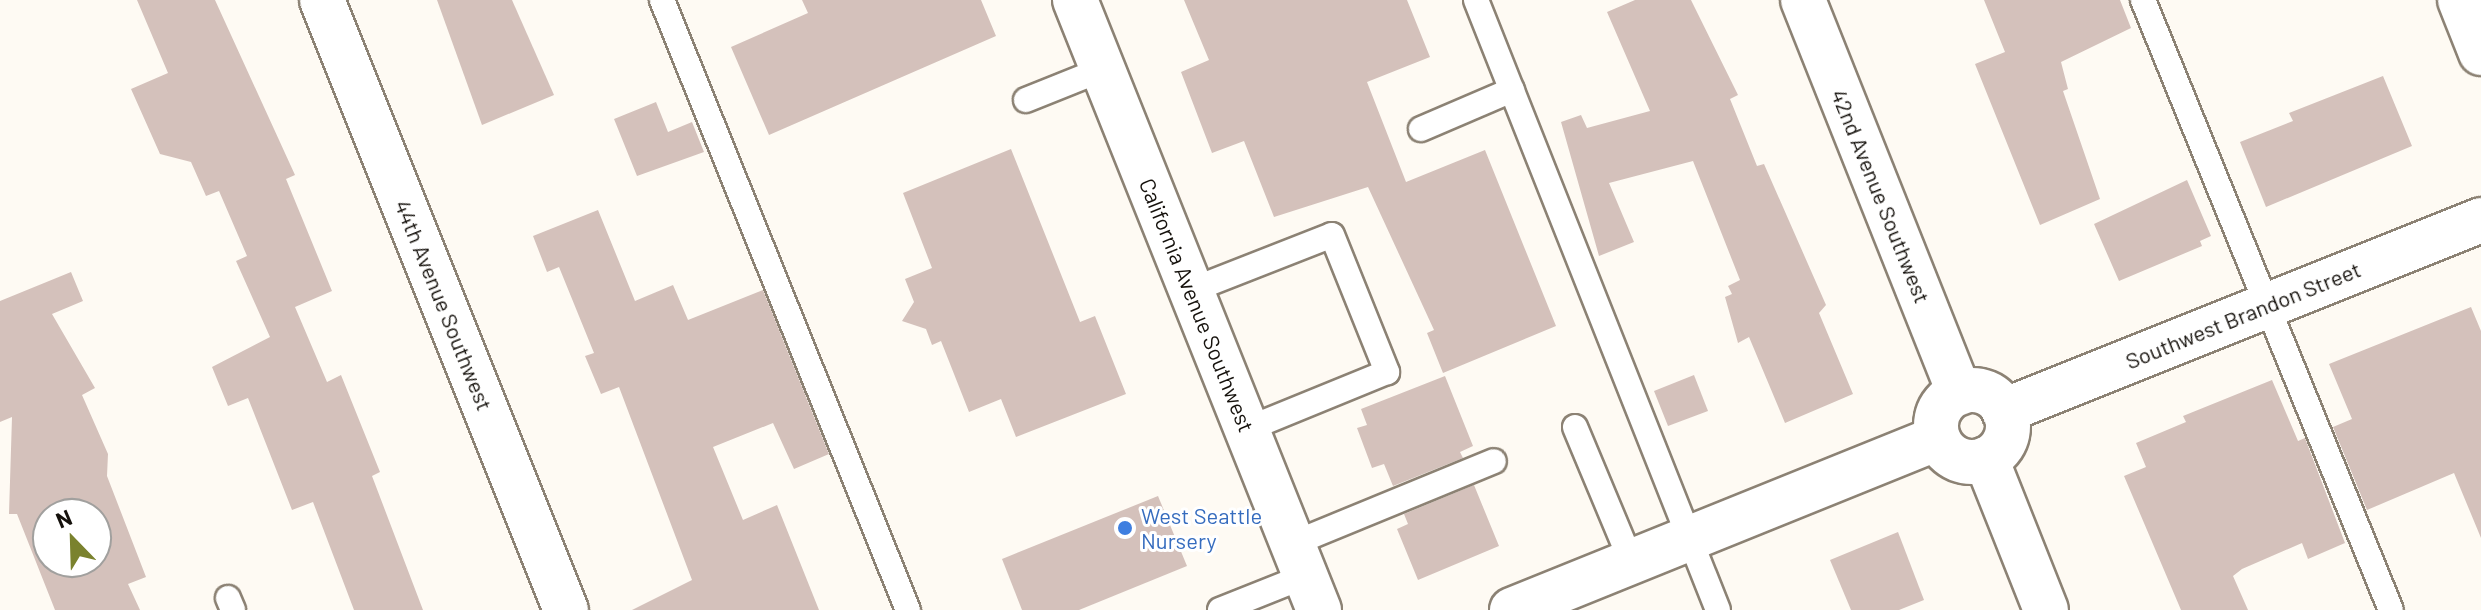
<!DOCTYPE html>
<style>
body{margin:0}
#map{position:relative;width:2481px;height:610px;overflow:hidden;background:#fefaf3;font-family:Barlow,sans-serif}
div>[style]{position:absolute}
.building>*{inset:0;background:#d4c1bb}
.roads{filter:drop-shadow(2px 0 #8c8274) drop-shadow(-2px 0 #8c8274) drop-shadow(0 2px #8c8274) drop-shadow(0 -2px #8c8274)}
.service>*{height:24px;margin:-12px;padding:0 12px;transform-origin:12px;border-radius:12px;background:#fff}
.minor>*{height:44px;margin:-22px;padding:0 22px;transform-origin:22px;border-radius:22px;background:#fff}
.minor>.ring{margin:-22px;padding:0;box-sizing:content-box;background:none;border:44px solid #fff;border-radius:50%}
.secondary>*{height:44px;margin:-22px;padding:0 22px;transform-origin:22px;border-radius:22px;background:#fff}
.dots>*{width:22px;height:22px;translate:-50% -50%;box-sizing:border-box;border:4px solid #fff;border-radius:50%}
span{translate:-50% -50%;white-space:nowrap;text-align:center;line-height:1.15;-webkit-text-stroke:6px #fff;paint-order:stroke}
.street-label{font-size:22px;color:#15110c}
.shop-label{font-size:22px;color:#366cbe}
.left{translate:0 -50%;text-align:left}
.north{position:absolute;left:32px;top:498px;width:80px;height:80px;box-sizing:border-box;background:#fff;border:2px solid #a1a09e;border-radius:50%;rotate:337deg;font-size:22px;font-weight:700;line-height:32px;text-align:center;color:#15110c}
.north::after{content:'';display:block;margin:auto;width:28px;height:36px;background:#7a822e;clip-path:polygon(50% 0,100% 100%,50% 72%,0 100%)}
</style>
<div id="map">
<div class="building">
<i style="clip-path:polygon(137px 0,215px 0,295px 175px,286px 179px,332px 291px,295px 307px,327px 382px,341px 375px,380px 472px,372px 476px,423px 610px,354px 610px,313px 502px,292px 510px,248px 398px,228px 406px,212px 367px,270px 337px,236px 261px,247px 256px,219px 191px,206px 196px,191px 162px,160px 154px,131px 89px,168px 73px)"></i>
<i style="clip-path:polygon(437px 0,512px 0,554px 95px,482px 125px)"></i>
<i style="clip-path:polygon(802px 0,981px 0,996px 36px,769px 135px,731px 47px,808px 13px)"></i>
<i style="clip-path:polygon(1184px 0,1407px 0,1430px 57px,1367px 82px,1406px 182px,1485px 150px,1556px 326px,1443px 373px,1427px 333px,1434px 330px,1368px 187px,1274px 217px,1244px 141px,1212px 153px,1181px 72px,1209px 60px)"></i>
<i style="clip-path:polygon(1635px 0,1691px 0,1738px 95px,1730px 99px,1757px 166px,1764px 164px,1826px 305px,1819px 313px,1853px 394px,1785px 423px,1749px 337px,1738px 343px,1725px 297px,1732px 294px,1728px 286px,1740px 280px,1693px 161px,1609px 183px,1634px 242px,1599px 256px,1561px 122px,1581px 115px,1587px 128px,1650px 111px,1607px 12px)"></i>
<i style="clip-path:polygon(1984px 0,2120px 0,2131px 28px,2061px 62px,2068px 89px,2063px 91px,2100px 199px,2040px 225px,1975px 64px,2005px 52px)"></i>
<i style="clip-path:polygon(2383px 76px,2412px 146px,2266px 207px,2240px 142px,2293px 121px,2289px 113px)"></i>
<i style="clip-path:polygon(656px 102px,668px 132px,692px 122px,704px 152px,637px 176px,614px 119px)"></i>
<i style="clip-path:polygon(1011px 149px,1080px 322px,1095px 316px,1126px 394px,1016px 437px,1001px 399px,969px 412px,941px 341px,932px 345px,926px 329px,902px 321px,914px 302px,905px 279px,932px 268px,903px 193px)"></i>
<i style="clip-path:polygon(2187px 180px,2211px 236px,2200px 241px,2202px 246px,2119px 281px,2094px 224px)"></i>
<i style="clip-path:polygon(598px 210px,635px 301px,673px 285px,688px 320px,763px 290px,829px 454px,794px 469px,773px 423px,713px 447px,743px 520px,777px 505px,819px 610px,632px 610px,692px 580px,619px 387px,601px 394px,585px 356px,594px 353px,559px 267px,547px 272px,533px 236px)"></i>
<i style="clip-path:polygon(evenodd,71px 272px,83px 301px,52px 314px,95px 388px,82px 395px,108px 454px,107px 476px,146px 577px,128px 584px,140px 610px,55px 610px,17px 514px,9px 514px,12px 417px,0 422px,0 301px,71px 272px,48px 514px,96px 514px,96px 562px,48px 562px,48px 514px)"></i>
<i style="clip-path:polygon(2471px 307px,2481px 331px,2481px 538px,2454px 473px,2367px 510px,2333px 427px,2352px 419px,2329px 364px)"></i>
<i style="clip-path:polygon(1694px 375px,1708px 411px,1668px 426px,1654px 391px)"></i>
<i style="clip-path:polygon(1445px 376px,1473px 446px,1460px 452px,1463px 458px,1393px 486px,1384px 464px,1372px 468px,1357px 428px,1367px 425px,1361px 409px)"></i>
<i style="clip-path:polygon(2272px 380px,2298px 441px,2305px 438px,2345px 543px,2308px 559px,2302px 543px,2242px 569px,2233px 576px,2248px 610px,2181px 610px,2124px 476px,2146px 467px,2136px 443px,2186px 422px,2183px 416px)"></i>
<i style="clip-path:polygon(1474px 485px,1499px 546px,1418px 580px,1397px 529px,1408px 524px,1404px 514px)"></i>
<i style="clip-path:polygon(1158px 496px,1187px 566px,1079px 610px,1022px 610px,1002px 559px)"></i>
<i style="clip-path:polygon(1898px 532px,1924px 600px,1899px 610px,1851px 610px,1830px 560px)"></i>
</div>
<div class="roads">
<div class="service">
<i style="left:662px;top:0;width:658px;rotate:68.04deg"></i>
<i style="left:1476px;top:0;width:656px;rotate:68.36deg"></i>
<i style="left:2143px;top:0;width:658px;rotate:67.88deg"></i>
<i style="left:1026px;top:100px;width:83px;rotate:-21.9deg"></i>
<i style="left:1421px;top:129px;width:99px;rotate:-23.2deg"></i>
<i style="left:1192px;top:290px;width:150px;rotate:-21.4deg"></i>
<i style="left:1332px;top:235px;width:148px;rotate:68.1deg"></i>
<i style="left:1387px;top:372px;width:151px;rotate:157.8deg"></i>
<i style="left:1575px;top:427px;width:145px;rotate:67.3deg"></i>
<i style="left:1292px;top:544px;width:218px;rotate:-22.3deg"></i>
<i style="left:228px;top:598px;width:13px;rotate:67deg"></i>
<i style="left:1220px;top:610px;width:92px;rotate:-21.8deg"></i>
</div>
<div class="minor">
<i style="left:322px;top:0;width:657px;rotate:68.2deg"></i>
<i style="left:1803px;top:0;width:423px;rotate:68.3deg"></i>
<i style="left:2460px;top:0;width:57px;rotate:68.4deg"></i>
<i class="ring" style="left:1936px;top:390px;width:28px;height:28px"></i>
<i style="left:2004px;top:411px;width:514px;rotate:-21.82deg"></i>
<i style="left:1986px;top:459px;width:162px;rotate:68.3deg"></i>
<i style="left:1512px;top:610px;width:459px;rotate:-22deg"></i>
</div>
<div class="secondary">
<i style="left:1075px;top:0;width:657px;rotate:68.2deg"></i>
</div>
</div>
<div class="dots">
<i style="left:1125px;top:528px;background:#3f7fe0"></i>
</div>
<div class="street-label">
<span style="left:1881px;top:196px;rotate:68deg">42nd Avenue Southwest</span>
<span style="left:444px;top:305px;rotate:68deg">44th Avenue Southwest</span>
<span style="left:1197px;top:305px;rotate:68deg">California Avenue Southwest</span>
<span style="left:2243px;top:315px;rotate:-22deg">Southwest Brandon Street</span>
</div>
<div class="shop-label">
<span class="left" style="left:1141px;top:528px">West Seattle<br>Nursery</span>
</div>
<div class="north">N</div>
</div>
